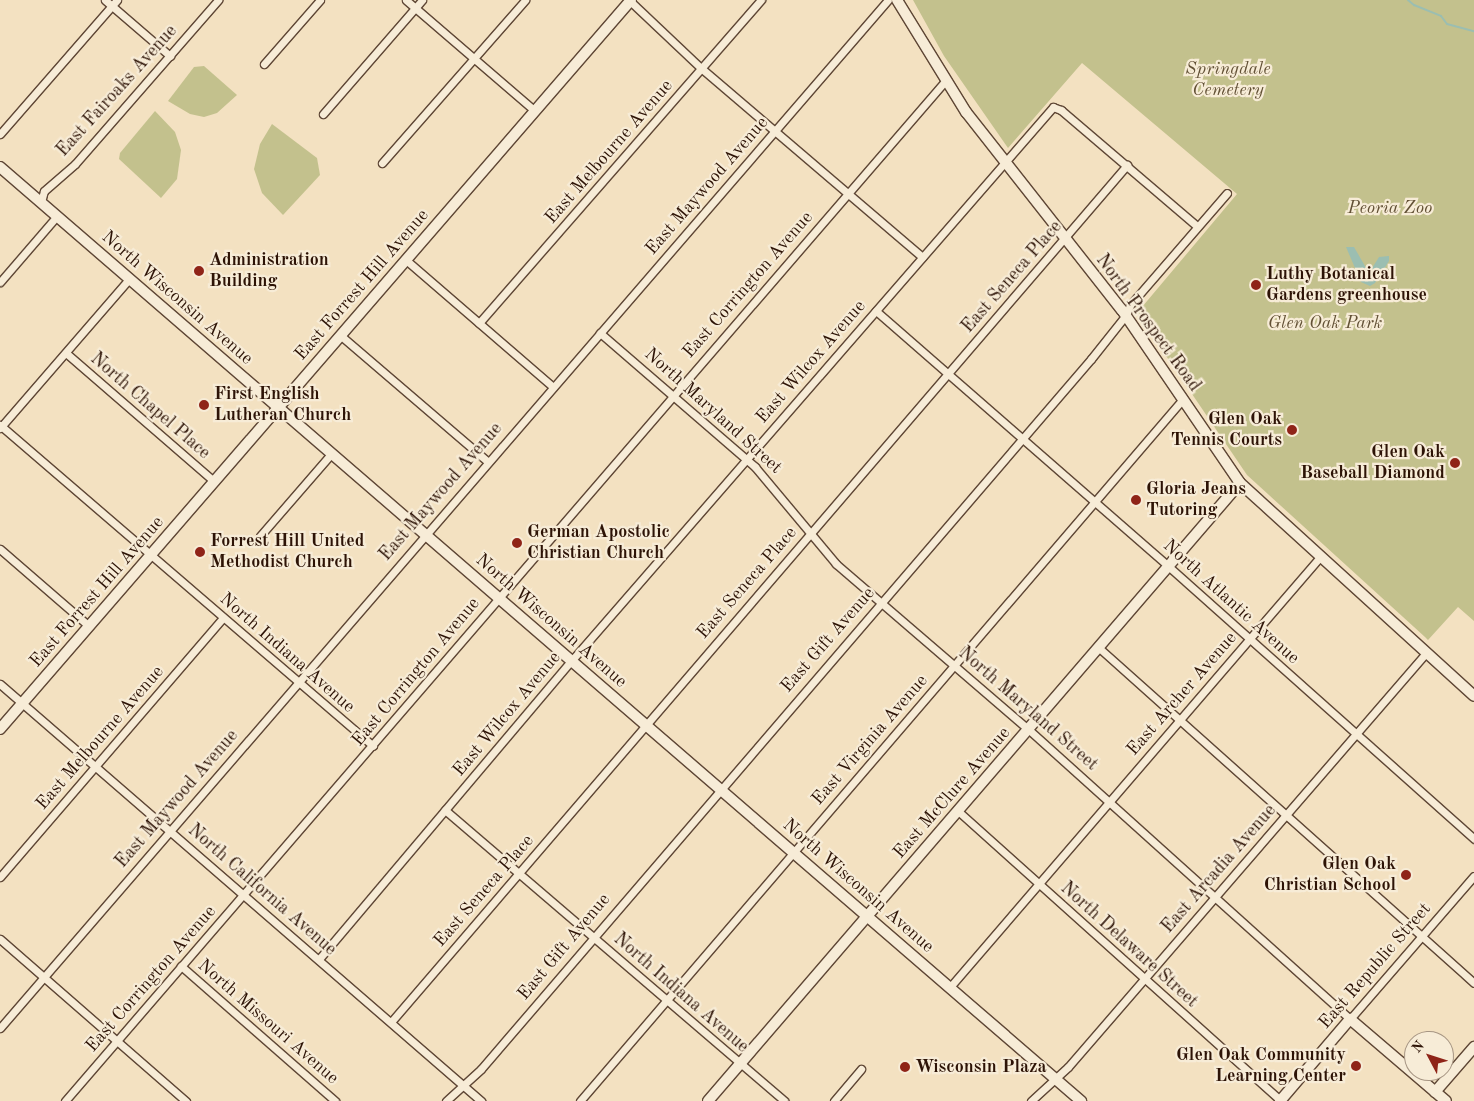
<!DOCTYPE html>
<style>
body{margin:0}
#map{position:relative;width:1474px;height:1101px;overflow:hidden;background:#f3e1c1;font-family:"Old Standard TT",serif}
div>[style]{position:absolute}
.green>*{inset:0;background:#c3c18d}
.water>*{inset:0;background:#9bbeb1}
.stream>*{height:2px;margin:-1px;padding:0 1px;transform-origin:1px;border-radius:1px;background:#9bbeb1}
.roads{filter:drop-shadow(1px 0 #5e4635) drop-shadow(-1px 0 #5e4635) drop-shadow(0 1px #5e4635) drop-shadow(0 -1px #5e4635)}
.street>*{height:7px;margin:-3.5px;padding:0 3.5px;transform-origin:3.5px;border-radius:3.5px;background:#f7ecd7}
.secondary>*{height:10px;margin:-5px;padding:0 5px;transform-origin:5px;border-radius:5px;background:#f7ecd7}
.dots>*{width:14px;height:14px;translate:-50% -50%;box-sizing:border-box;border:2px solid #f7ecd7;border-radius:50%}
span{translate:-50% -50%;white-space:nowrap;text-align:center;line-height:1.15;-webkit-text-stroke:4.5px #f7ecd7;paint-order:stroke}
.park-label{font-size:18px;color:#625035;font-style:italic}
.street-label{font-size:18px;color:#2d1306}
.poi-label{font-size:18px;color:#2d1306;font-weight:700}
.left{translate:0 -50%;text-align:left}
.right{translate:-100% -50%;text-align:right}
.north{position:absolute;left:1404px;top:1031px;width:50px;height:50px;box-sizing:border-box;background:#f7ecd7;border:1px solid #a69583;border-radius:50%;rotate:310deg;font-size:14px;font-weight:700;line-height:20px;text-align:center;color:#2d1306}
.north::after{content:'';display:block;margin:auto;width:18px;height:22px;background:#8f2418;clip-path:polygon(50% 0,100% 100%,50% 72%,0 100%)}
</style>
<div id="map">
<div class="green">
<i style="clip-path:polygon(913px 0,1474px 0,1474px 621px,1458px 607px,1428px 640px,1425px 637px,1247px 475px,1137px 313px,1237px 194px,1082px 63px,1008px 148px,944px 56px)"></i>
<i style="clip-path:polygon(204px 66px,237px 95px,217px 113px,204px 117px,190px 114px,168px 101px,194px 67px)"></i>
<i style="clip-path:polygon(155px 111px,175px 132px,181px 150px,177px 179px,161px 198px,119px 159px,120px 153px)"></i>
<i style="clip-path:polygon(272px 124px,317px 158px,320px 175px,283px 215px,262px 193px,254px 169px,260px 144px)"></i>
</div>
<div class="water">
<i style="clip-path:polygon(1346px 247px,1354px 247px,1369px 273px,1379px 257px,1389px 256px,1389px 261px,1375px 283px,1370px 286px,1361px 282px)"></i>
</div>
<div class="stream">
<i style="left:1408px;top:0;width:8px;rotate:40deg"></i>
<i style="left:1414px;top:5px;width:29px;rotate:22deg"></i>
<i style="left:1441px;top:16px;width:10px;rotate:53deg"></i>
<i style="left:1447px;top:24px;width:28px;rotate:15deg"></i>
</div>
<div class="roads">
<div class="street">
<i style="left:105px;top:0;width:86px;rotate:40.7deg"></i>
<i style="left:406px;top:0;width:170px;rotate:40.7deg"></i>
<i style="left:629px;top:0;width:99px;rotate:43.4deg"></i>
<i style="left:701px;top:68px;width:291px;rotate:40.5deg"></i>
<i style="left:264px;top:64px;width:85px;rotate:-48.8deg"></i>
<i style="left:323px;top:114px;width:151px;rotate:-49deg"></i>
<i style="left:0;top:134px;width:178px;rotate:-48.9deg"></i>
<i style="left:382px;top:163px;width:217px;rotate:-48.7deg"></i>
<i style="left:41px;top:202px;width:11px;rotate:-75deg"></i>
<i style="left:44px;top:191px;width:41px;rotate:-41.1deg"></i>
<i style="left:75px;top:164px;width:218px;rotate:-48.9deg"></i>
<i style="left:406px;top:260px;width:193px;rotate:40.8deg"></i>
<i style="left:0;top:282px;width:87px;rotate:-49.2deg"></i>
<i style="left:876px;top:311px;width:388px;rotate:41.1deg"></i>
<i style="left:1168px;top:566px;width:410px;rotate:41.7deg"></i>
<i style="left:479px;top:323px;width:429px;rotate:-48.9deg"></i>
<i style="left:600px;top:333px;width:205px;rotate:40.8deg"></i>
<i style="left:755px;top:467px;width:126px;rotate:50.1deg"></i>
<i style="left:836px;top:564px;width:253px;rotate:40.7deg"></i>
<i style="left:1028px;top:729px;width:433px;rotate:42deg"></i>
<i style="left:1350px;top:1019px;width:189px;rotate:-49.1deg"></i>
<i style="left:340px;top:335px;width:194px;rotate:40.6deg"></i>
<i style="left:66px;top:353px;width:196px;rotate:40.9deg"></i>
<i style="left:0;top:425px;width:492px;rotate:40.7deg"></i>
<i style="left:0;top:428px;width:197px;rotate:-49.1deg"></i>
<i style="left:260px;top:536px;width:110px;rotate:-49.1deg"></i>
<i style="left:0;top:549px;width:118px;rotate:40.9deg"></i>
<i style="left:1098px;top:647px;width:504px;rotate:41.78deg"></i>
<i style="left:0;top:684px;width:637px;rotate:40.92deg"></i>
<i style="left:445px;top:810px;width:447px;rotate:40.6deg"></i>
<i style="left:958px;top:811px;width:434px;rotate:41.9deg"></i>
<i style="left:0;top:877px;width:342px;rotate:-49.3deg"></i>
<i style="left:0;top:939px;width:247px;rotate:41.1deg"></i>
<i style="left:319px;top:959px;width:392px;rotate:-49.8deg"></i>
<i style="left:572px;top:660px;width:733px;rotate:-48.98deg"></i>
<i style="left:1053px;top:107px;width:9px;rotate:21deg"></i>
<i style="left:1061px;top:110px;width:179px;rotate:40.5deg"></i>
<i style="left:181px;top:966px;width:205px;rotate:41.2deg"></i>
<i style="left:950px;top:987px;width:567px;rotate:-49.29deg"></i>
<i style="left:391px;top:1022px;width:1130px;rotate:-49.34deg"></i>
<i style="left:0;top:1028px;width:1358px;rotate:-49.18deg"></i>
<i style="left:65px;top:1101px;width:1347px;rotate:-49.21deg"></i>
<i style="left:446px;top:1101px;width:47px;rotate:-42.4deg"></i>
<i style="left:481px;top:1069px;width:936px;rotate:-49.33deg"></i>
<i style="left:1091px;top:359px;width:56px;rotate:-51.5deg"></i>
<i style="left:1126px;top:315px;width:11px;rotate:-68deg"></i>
<i style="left:1130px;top:305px;width:148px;rotate:-49.1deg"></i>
<i style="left:580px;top:1101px;width:925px;rotate:-49.34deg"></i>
<i style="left:834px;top:1101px;width:42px;rotate:-49.8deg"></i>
<i style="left:1031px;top:1101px;width:50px;rotate:-42.6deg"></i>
<i style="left:1068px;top:1067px;width:547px;rotate:-49.15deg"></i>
</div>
<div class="secondary">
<i style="left:897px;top:0;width:132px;rotate:58.4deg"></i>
<i style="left:966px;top:112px;width:252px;rotate:51.8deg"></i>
<i style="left:1122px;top:310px;width:209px;rotate:55.7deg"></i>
<i style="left:1240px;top:483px;width:316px;rotate:42.3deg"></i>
<i style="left:0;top:167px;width:1429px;rotate:40.83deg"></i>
<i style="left:0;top:729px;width:964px;rotate:-49.12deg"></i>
<i style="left:1435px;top:1092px;width:60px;rotate:-49.1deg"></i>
<i style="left:708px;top:1101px;width:815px;rotate:-49.28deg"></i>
<i style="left:1280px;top:1101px;width:108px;rotate:-49.5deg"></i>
<i style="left:1350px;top:1019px;width:126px;rotate:40.5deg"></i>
</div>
</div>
<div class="dots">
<i style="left:199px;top:271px;background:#8f2418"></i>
<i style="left:1256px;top:285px;background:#8f2418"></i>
<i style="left:204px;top:405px;background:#8f2418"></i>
<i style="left:1292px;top:430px;background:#8f2418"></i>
<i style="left:1455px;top:463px;background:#8f2418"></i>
<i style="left:1136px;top:500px;background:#8f2418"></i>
<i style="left:517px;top:543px;background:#8f2418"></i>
<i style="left:200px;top:552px;background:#8f2418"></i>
<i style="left:1406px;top:875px;background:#8f2418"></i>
<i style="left:1356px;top:1066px;background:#8f2418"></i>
<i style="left:905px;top:1067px;background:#8f2418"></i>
</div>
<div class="park-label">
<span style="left:1228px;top:80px">Springdale<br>Cemetery</span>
<span style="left:1390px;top:208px">Peoria Zoo</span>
<span style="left:1325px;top:323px">Glen Oak Park</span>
</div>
<div class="street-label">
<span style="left:117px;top:91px;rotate:-48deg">East Fairoaks Avenue</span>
<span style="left:609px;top:152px;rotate:-49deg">East Melbourne Avenue</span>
<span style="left:707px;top:186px;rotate:-49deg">East Maywood Avenue</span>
<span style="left:1012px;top:277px;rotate:-49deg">East Seneca Place</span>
<span style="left:362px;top:285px;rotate:-49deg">East Forrest Hill Avenue</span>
<span style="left:748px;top:285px;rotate:-49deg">East Corrington Avenue</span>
<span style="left:177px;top:298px;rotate:41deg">North Wisconsin Avenue</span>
<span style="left:1148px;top:323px;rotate:54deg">North Prospect Road</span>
<span style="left:811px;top:362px;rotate:-49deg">East Wilcox Avenue</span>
<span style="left:150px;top:406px;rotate:41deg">North Chapel Place</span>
<span style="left:713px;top:411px;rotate:42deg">North Maryland Street</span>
<span style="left:441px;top:492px;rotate:-49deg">East Maywood Avenue</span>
<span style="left:747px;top:583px;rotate:-49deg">East Seneca Place</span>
<span style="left:97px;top:592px;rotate:-49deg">East Forrest Hill Avenue</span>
<span style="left:1231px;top:602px;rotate:42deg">North Atlantic Avenue</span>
<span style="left:551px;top:621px;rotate:41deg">North Wisconsin Avenue</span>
<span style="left:828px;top:640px;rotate:-49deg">East Gift Avenue</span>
<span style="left:287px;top:653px;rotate:41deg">North Indiana Avenue</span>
<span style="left:416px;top:672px;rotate:-50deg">East Corrington Avenue</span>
<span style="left:1182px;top:694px;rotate:-49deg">East Archer Avenue</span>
<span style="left:1028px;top:709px;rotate:41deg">North Maryland Street</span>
<span style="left:507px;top:714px;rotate:-50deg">East Wilcox Avenue</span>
<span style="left:100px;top:738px;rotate:-49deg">East Melbourne Avenue</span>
<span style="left:870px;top:740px;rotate:-49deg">East Virginia Avenue</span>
<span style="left:952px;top:793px;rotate:-49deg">East McClure Avenue</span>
<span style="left:177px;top:799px;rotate:-49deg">East Maywood Avenue</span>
<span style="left:1219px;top:869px;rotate:-49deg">East Arcadia Avenue</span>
<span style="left:858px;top:886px;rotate:41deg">North Wisconsin Avenue</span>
<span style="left:262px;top:890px;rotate:41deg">North California Avenue</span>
<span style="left:484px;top:891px;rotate:-49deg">East Seneca Place</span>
<span style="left:1129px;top:945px;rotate:42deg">North Delaware Street</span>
<span style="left:564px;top:947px;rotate:-50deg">East Gift Avenue</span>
<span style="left:1375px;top:966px;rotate:-49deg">East Republic Street</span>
<span style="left:151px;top:979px;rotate:-49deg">East Corrington Avenue</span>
<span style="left:681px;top:993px;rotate:41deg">North Indiana Avenue</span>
<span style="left:268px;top:1022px;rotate:41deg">North Missouri Avenue</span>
</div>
<div class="poi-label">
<span class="left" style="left:209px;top:271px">Administration<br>Building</span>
<span class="left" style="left:1266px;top:285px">Luthy Botanical<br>Gardens greenhouse</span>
<span class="left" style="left:214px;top:405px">First English<br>Lutheran Church</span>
<span class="right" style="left:1282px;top:430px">Glen Oak<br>Tennis Courts</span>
<span class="right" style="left:1445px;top:463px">Glen Oak<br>Baseball Diamond</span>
<span class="left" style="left:1146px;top:500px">Gloria Jeans<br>Tutoring</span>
<span class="left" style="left:527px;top:543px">German Apostolic<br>Christian Church</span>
<span class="left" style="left:210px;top:552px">Forrest Hill United<br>Methodist Church</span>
<span class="right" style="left:1396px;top:875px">Glen Oak<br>Christian School</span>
<span class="right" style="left:1346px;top:1066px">Glen Oak Community<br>Learning Center</span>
<span class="left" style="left:915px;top:1067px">Wisconsin Plaza</span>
</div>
<div class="north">N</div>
</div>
